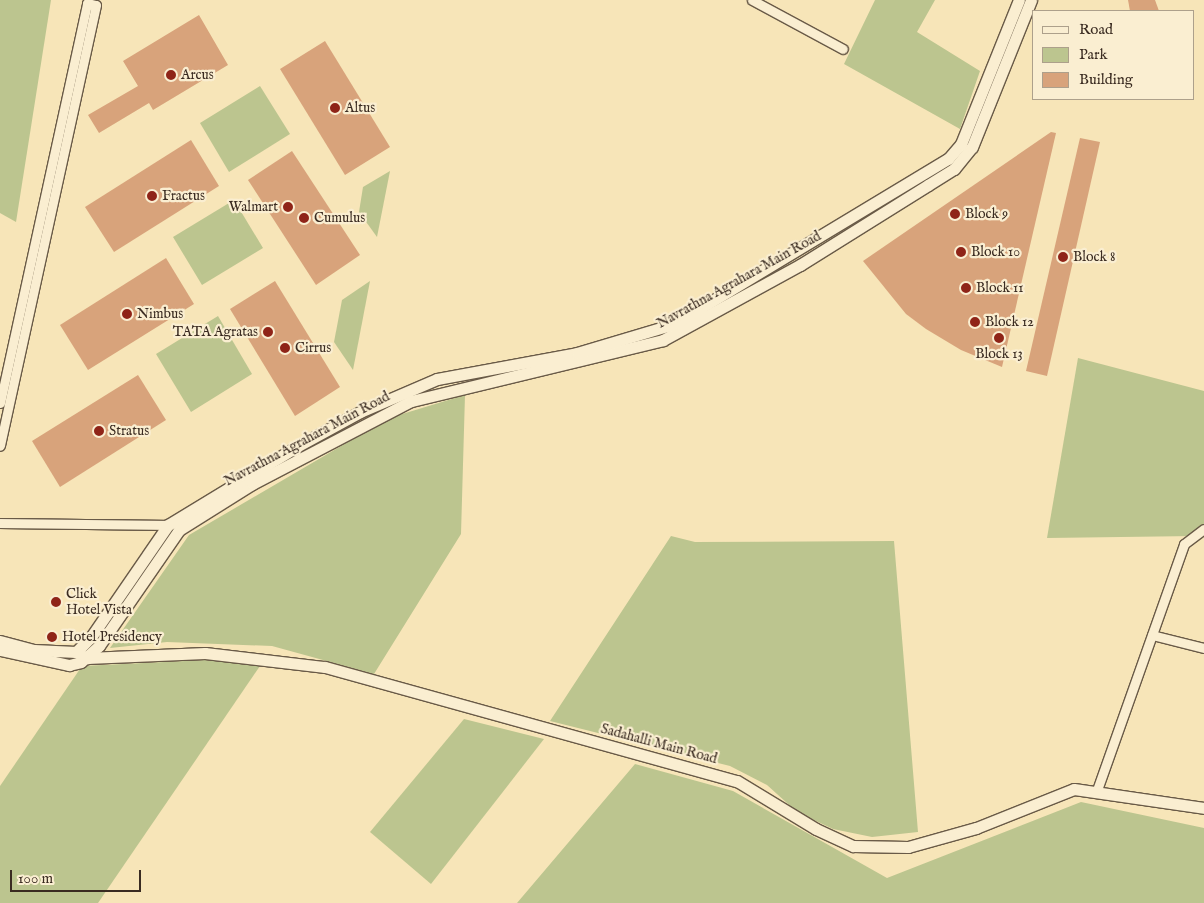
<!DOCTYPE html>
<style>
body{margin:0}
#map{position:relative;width:1204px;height:903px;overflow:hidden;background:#f7e5b8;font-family:"IM FELL English",serif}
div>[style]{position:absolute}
.green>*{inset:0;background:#bcc58f}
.building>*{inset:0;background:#d8a37b}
.roads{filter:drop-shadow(1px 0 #695a47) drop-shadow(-1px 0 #695a47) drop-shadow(0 1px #695a47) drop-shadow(0 -1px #695a47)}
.minor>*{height:9px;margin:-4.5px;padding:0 4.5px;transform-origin:4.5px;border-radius:4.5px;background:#faeed1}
.tertiary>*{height:11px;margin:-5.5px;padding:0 5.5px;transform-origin:5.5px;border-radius:5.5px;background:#faeed1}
.dots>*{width:14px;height:14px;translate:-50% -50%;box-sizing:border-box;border:2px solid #faeed1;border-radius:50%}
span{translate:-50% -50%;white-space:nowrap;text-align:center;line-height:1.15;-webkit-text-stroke:4.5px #faeed1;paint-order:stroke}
.poi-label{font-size:14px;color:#3a2b21}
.left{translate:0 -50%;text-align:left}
.right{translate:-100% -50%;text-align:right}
.street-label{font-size:14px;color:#3a2b21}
.legend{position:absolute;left:1032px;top:10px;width:162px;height:90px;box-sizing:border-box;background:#faeed1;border:1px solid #ada08b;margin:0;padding:6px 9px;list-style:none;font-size:15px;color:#3a2b21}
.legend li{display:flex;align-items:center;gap:10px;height:25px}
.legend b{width:25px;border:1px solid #ada08b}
.scale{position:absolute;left:10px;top:870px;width:131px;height:22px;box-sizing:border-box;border:2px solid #3a2b21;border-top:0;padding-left:6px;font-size:15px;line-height:18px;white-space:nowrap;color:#3a2b21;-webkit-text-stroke:4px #faeed1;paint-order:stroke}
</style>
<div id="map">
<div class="green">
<i style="clip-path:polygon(0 0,51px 0,16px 222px,0 213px)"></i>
<i style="clip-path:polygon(875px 0,935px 0,917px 32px,980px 71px,960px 129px,844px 64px)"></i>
<i style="clip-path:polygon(260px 86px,290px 134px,229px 172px,200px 123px)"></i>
<i style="clip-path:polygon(390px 171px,377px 237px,359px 212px,363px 187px)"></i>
<i style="clip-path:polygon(234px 200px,263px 248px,202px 285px,173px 237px)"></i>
<i style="clip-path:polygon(370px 281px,353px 370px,334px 342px,342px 300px)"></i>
<i style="clip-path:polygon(218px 316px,252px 374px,191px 412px,156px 354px)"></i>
<i style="clip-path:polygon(1078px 358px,1204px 391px,1204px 526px,1195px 536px,1047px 538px)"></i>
<i style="clip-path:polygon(465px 395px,461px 534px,374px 674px,272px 646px,167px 642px,110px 648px,189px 535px,389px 418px)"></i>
<i style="clip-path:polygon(671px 536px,695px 542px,894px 541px,918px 832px,872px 837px,833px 829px,797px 812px,767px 785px,730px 766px,550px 721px)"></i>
<i style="clip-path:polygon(205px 660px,260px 666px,98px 903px,0 903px,0 786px,82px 666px)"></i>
<i style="clip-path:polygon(464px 719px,544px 739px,431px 884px,370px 832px)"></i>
<i style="clip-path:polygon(635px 764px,733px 791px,887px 878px,1081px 802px,1204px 828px,1204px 903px,517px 903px)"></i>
</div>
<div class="building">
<i style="clip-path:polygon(1128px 0,1155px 0,1159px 11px,1130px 11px)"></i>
<i style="clip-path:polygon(199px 15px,228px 65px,153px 110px,149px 103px,99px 133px,88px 115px,138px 86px,123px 61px)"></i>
<i style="clip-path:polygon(325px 41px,390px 147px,345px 175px,280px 69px)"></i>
<i style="clip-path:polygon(1051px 132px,1056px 133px,1002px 367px,961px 350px,926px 329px,906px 314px,863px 261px)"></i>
<i style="clip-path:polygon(1080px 138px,1100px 142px,1047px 376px,1026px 371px)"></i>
<i style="clip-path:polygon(191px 140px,219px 186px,114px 252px,85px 207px)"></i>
<i style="clip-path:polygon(292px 151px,360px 255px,316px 285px,248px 180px)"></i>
<i style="clip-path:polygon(166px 258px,194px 304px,88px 370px,60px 325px)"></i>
<i style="clip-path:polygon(275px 281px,340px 387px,295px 416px,230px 309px)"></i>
<i style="clip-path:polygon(138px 375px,166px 420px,60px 487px,32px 441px)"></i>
</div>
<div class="roads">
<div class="minor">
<i style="left:752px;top:0;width:103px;rotate:28.3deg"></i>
<i style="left:0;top:403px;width:409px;rotate:-77.7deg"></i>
<i style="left:87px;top:3px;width:9px;rotate:13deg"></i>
<i style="left:96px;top:5px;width:451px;rotate:102.3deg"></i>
<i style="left:0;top:523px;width:168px;rotate:0.7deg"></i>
<i style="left:1152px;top:635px;width:54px;rotate:14deg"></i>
<i style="left:1097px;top:790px;width:261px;rotate:-70.5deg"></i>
<i style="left:1184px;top:544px;width:25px;rotate:-37deg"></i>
</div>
<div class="tertiary">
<i style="left:0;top:641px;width:35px;rotate:15deg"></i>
<i style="left:34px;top:650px;width:42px;rotate:2.7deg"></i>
<i style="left:76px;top:652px;width:13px;rotate:29deg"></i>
<i style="left:87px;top:658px;width:118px;rotate:-2.4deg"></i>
<i style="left:205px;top:653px;width:121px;rotate:6.7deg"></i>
<i style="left:325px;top:667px;width:427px;rotate:15.5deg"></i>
<i style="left:737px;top:781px;width:92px;rotate:31.3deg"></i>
<i style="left:816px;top:829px;width:41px;rotate:24.7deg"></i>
<i style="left:853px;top:846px;width:55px;rotate:1deg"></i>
<i style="left:908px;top:847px;width:71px;rotate:-15.6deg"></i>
<i style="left:976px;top:828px;width:105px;rotate:-21.7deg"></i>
<i style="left:1074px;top:789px;width:131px;rotate:8.3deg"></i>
<i style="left:0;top:650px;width:71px;rotate:12.3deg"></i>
<i style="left:69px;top:665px;width:12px;rotate:-14deg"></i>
<i style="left:81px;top:662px;width:24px;rotate:-42deg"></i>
<i style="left:99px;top:646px;width:141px;rotate:-55.4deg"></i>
<i style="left:179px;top:530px;width:86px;rotate:-32.2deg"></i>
<i style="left:252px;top:484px;width:179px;rotate:-27.6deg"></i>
<i style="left:411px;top:401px;width:259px;rotate:-13.6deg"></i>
<i style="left:663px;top:340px;width:156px;rotate:-28.7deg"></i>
<i style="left:800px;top:265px;width:151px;rotate:-32deg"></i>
<i style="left:928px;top:185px;width:31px;rotate:-32deg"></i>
<i style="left:954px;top:169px;width:28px;rotate:-51deg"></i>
<i style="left:972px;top:147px;width:158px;rotate:-68.1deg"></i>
<i style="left:76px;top:652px;width:21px;rotate:-45deg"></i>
<i style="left:91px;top:637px;width:136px;rotate:-55.5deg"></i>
<i style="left:168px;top:525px;width:152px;rotate:-31.3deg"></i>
<i style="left:298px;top:446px;width:71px;rotate:-28.7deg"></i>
<i style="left:360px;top:412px;width:84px;rotate:-23.2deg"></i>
<i style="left:437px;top:379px;width:142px;rotate:-10.5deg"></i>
<i style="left:577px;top:353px;width:101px;rotate:-16.6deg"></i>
<i style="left:674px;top:324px;width:320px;rotate:-31.1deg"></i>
<i style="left:948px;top:159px;width:20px;rotate:-49deg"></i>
<i style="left:961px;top:144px;width:155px;rotate:-68.1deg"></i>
</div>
</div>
<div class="dots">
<i style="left:171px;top:75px;background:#8f2418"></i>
<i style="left:335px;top:108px;background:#8f2418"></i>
<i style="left:152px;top:196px;background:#8f2418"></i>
<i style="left:288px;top:207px;background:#8f2418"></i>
<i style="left:955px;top:214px;background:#8f2418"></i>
<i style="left:304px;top:218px;background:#8f2418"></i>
<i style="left:961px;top:252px;background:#8f2418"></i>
<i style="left:1063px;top:257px;background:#8f2418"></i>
<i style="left:966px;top:288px;background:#8f2418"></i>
<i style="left:127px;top:314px;background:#8f2418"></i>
<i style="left:975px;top:322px;background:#8f2418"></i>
<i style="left:268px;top:332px;background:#8f2418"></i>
<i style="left:999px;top:338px;background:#8f2418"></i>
<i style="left:285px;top:348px;background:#8f2418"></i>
<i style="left:99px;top:431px;background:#8f2418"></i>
<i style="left:56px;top:602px;background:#8f2418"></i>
<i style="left:52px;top:637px;background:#8f2418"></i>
</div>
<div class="poi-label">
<span class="left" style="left:181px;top:75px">Arcus</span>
<span class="left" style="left:345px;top:108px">Altus</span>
<span class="left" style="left:162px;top:196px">Fractus</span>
<span class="right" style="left:278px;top:207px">Walmart</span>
<span class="left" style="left:965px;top:214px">Block 9</span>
<span class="left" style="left:314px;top:218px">Cumulus</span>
<span class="left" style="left:971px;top:252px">Block 10</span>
<span class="left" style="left:1073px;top:257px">Block 8</span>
<span class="left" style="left:976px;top:288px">Block 11</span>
<span class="left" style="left:137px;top:314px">Nimbus</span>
<span class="left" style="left:985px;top:322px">Block 12</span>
<span class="right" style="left:258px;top:332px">TATA Agratas</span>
<span class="left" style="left:295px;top:348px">Cirrus</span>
<span style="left:999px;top:354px">Block 13</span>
<span class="left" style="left:109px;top:431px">Stratus</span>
<span class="left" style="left:66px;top:602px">Click<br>Hotel Vista</span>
<span class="left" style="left:62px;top:637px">Hotel Presidency</span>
</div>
<div class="street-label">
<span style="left:739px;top:280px;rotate:-29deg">Navrathna Agrahara Main Road</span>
<span style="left:307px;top:439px;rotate:-28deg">Navrathna Agrahara Main Road</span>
<span style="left:659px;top:744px;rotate:15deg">Sadahalli Main Road</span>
</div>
<ul class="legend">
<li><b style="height:6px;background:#faeed1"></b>Road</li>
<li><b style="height:14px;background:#bcc58f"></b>Park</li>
<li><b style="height:14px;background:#d8a37b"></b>Building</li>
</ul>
<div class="scale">100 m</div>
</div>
